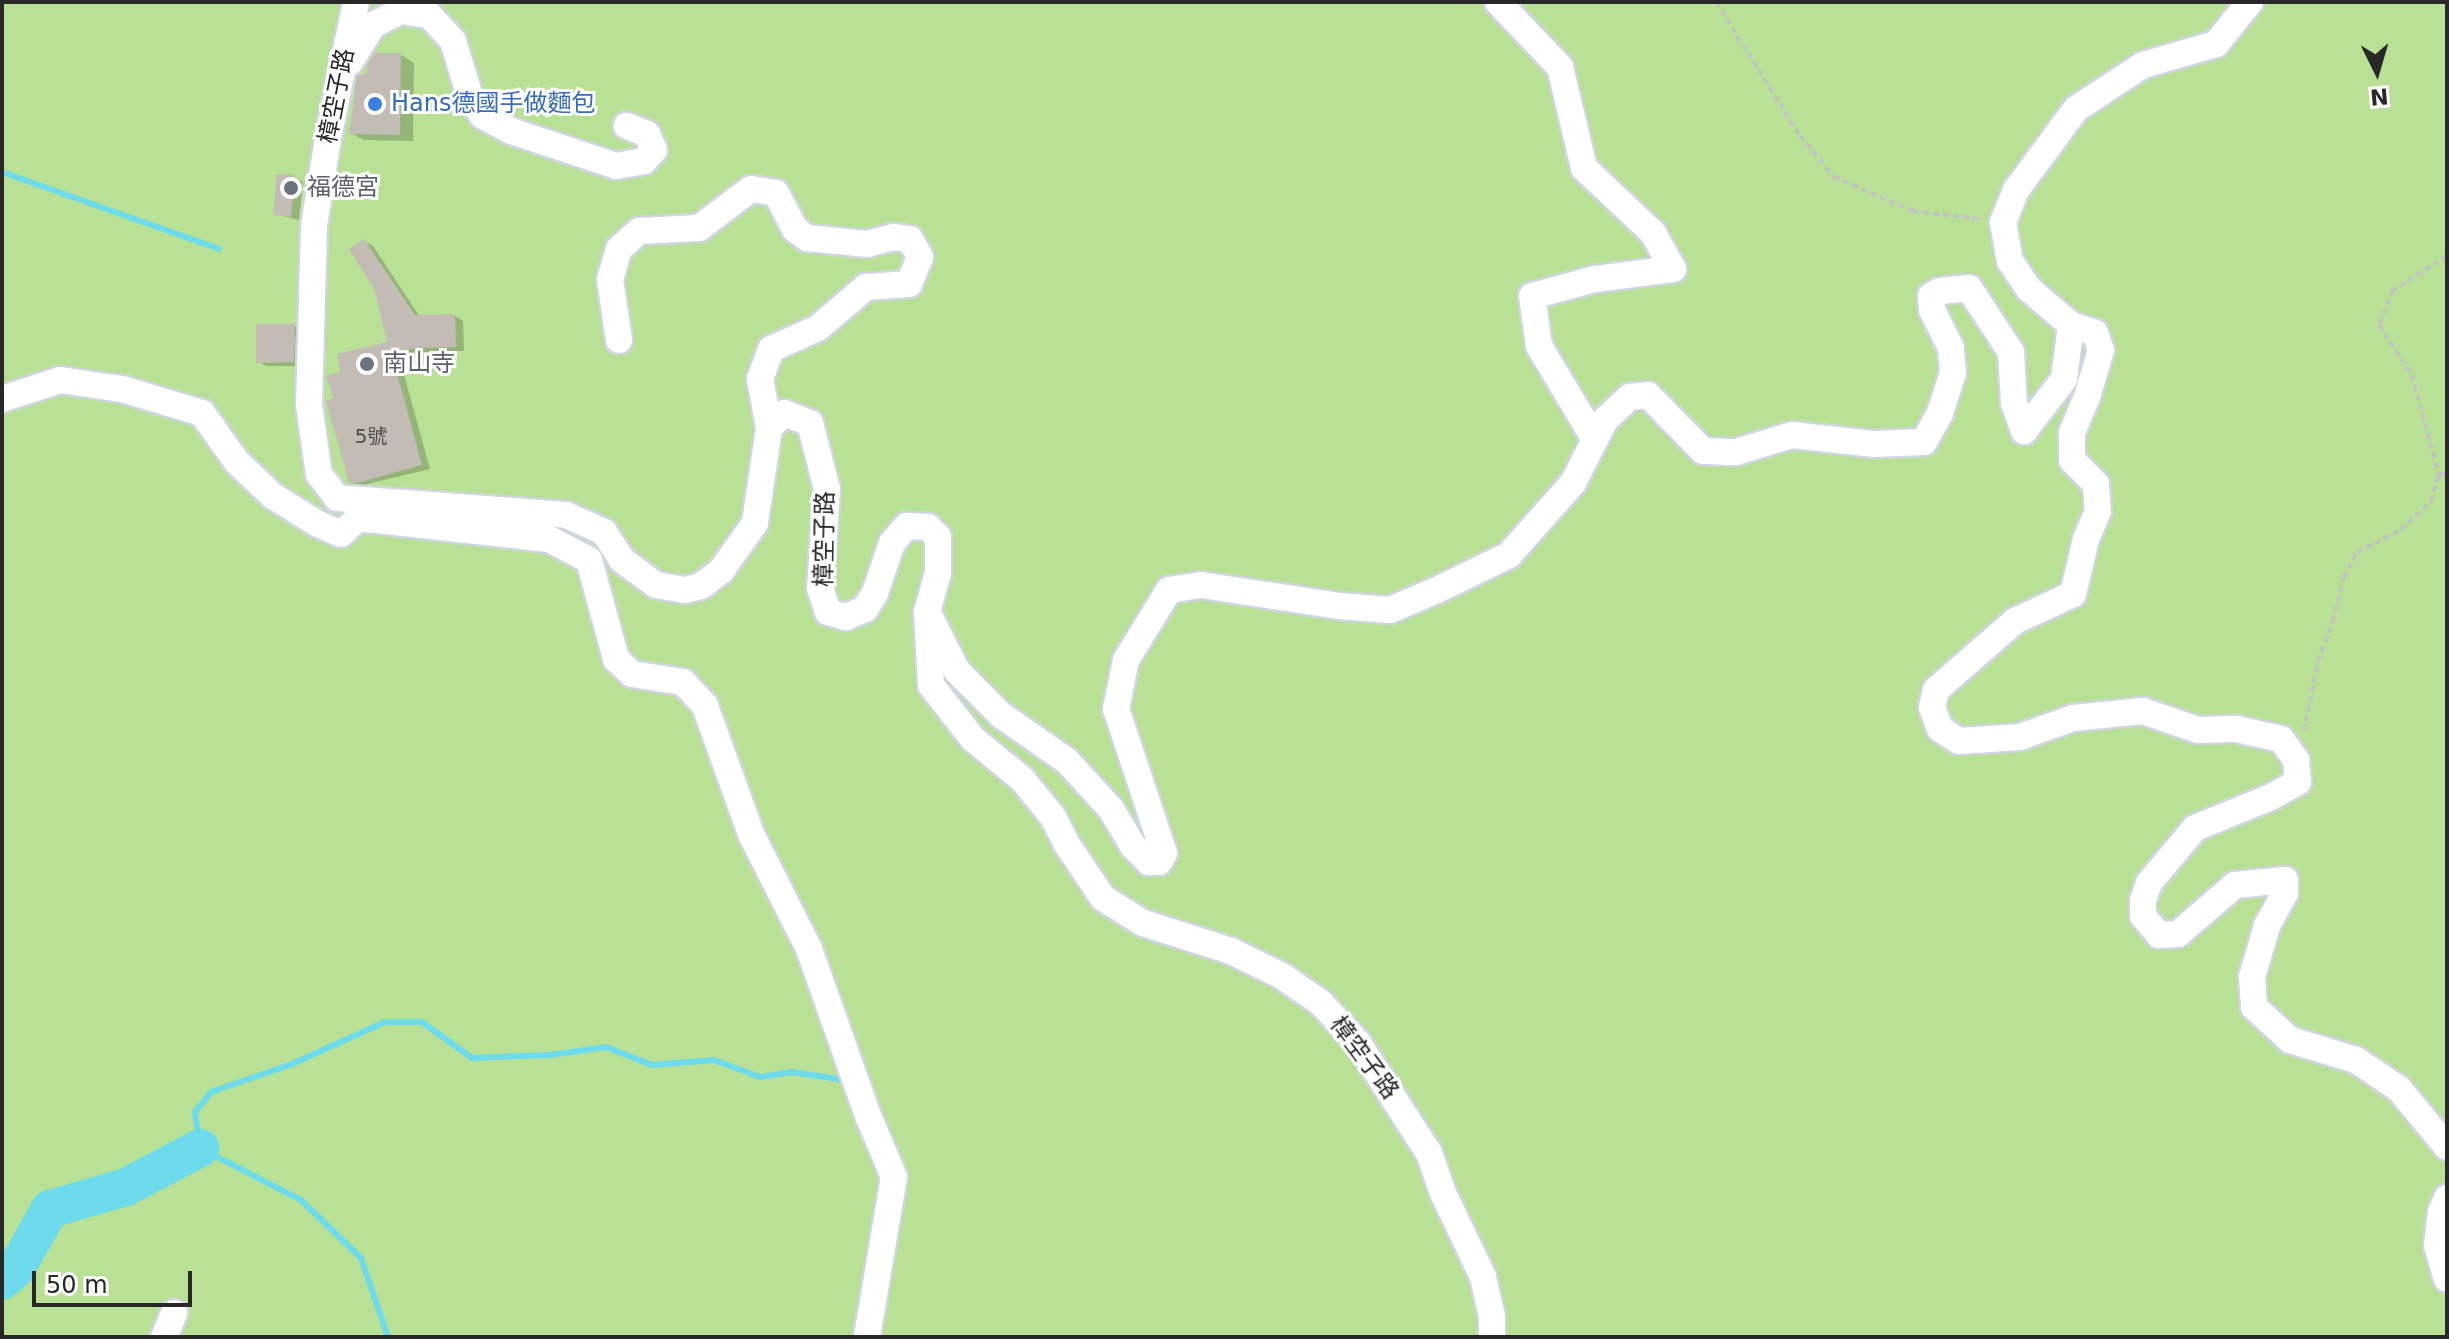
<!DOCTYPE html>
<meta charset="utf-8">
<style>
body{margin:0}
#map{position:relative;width:2449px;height:1339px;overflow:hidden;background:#eae1da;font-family:"DejaVu Sans","Noto Sans TC",sans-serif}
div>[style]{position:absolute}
.green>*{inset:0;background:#b9e196}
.shadow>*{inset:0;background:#0003}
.stream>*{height:6px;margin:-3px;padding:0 3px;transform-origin:3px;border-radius:3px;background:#6ddbec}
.river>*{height:38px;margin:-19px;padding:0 19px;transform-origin:19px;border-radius:19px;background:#6ddbec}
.building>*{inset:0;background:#c2bcb5}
.path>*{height:4px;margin-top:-2px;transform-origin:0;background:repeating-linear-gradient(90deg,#c3c3c3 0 6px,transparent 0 10px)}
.roads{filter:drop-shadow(2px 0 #cfd5e1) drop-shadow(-2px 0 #cfd5e1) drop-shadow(0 2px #cfd5e1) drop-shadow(0 -2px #cfd5e1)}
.minor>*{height:26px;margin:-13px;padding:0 13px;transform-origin:13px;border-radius:13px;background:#fff}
.dots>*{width:22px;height:22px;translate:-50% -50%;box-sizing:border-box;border:4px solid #fff;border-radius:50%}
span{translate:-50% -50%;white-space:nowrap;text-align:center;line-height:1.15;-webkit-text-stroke:6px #fff;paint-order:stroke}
.number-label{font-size:20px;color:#4e4d4b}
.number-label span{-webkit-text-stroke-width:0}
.street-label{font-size:24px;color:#282828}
.shop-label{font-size:24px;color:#366cbe}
.left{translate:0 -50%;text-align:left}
.worship-label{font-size:24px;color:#5b616d}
.frame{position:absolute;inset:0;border:4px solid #282828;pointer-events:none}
.north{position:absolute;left:2337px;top:32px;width:80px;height:80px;-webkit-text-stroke:6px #fff;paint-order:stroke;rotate:175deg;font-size:22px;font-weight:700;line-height:32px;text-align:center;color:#282828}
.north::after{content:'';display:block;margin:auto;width:28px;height:36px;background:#282828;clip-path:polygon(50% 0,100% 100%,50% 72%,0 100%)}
.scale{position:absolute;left:32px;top:1271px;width:160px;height:36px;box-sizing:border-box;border:4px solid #282828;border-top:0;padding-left:10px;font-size:24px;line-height:28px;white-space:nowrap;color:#282828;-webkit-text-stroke:6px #fff;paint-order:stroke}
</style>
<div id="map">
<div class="green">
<i style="clip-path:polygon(2px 2px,2447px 2px,2447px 1337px,2px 1337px)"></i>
</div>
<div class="shadow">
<i style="clip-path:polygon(401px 55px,414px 63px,413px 141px,364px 140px,351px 133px,369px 75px)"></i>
<i style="clip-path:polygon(294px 177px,303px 182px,299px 220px,275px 214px)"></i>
<i style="clip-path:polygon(364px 241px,373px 246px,420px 317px,455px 316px,463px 321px,464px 351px,424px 352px,400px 360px,430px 469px,359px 486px,351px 482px,336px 399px,343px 373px,389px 343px)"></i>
<i style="clip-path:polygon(295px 326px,303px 331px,302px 366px,266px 366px,258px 361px)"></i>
</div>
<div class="stream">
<i style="left:2px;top:172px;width:230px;rotate:19.5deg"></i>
<i style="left:388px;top:1337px;width:83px;rotate:-108.9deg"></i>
<i style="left:361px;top:1258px;width:83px;rotate:-136deg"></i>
<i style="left:301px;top:1200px;width:114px;rotate:-152.8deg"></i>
<i style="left:200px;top:1148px;width:36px;rotate:-98deg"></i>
<i style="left:195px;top:1112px;width:26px;rotate:-51deg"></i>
<i style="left:211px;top:1092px;width:86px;rotate:-19.1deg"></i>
<i style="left:292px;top:1064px;width:102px;rotate:-24.3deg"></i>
<i style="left:385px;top:1022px;width:37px"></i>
<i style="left:422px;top:1022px;width:62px;rotate:35.8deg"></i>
<i style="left:472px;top:1058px;width:78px;rotate:-2.2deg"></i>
<i style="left:550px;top:1055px;width:57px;rotate:-8.1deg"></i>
<i style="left:606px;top:1047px;width:49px;rotate:21.4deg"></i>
<i style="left:652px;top:1065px;width:62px;rotate:-4.6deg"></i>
<i style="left:714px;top:1060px;width:49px;rotate:20.3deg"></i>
<i style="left:760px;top:1077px;width:32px;rotate:-9deg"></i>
<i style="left:792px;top:1072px;width:53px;rotate:8.7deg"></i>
</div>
<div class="river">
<i style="left:2px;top:1281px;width:18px;rotate:-41deg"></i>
<i style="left:16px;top:1269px;width:69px;rotate:-60.5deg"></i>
<i style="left:50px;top:1209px;width:79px;rotate:-16.1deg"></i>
<i style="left:126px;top:1187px;width:84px;rotate:-27.8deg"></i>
</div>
<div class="building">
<i style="clip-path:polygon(375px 53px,401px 53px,400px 135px,349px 134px,357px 76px,367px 73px,367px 65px)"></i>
<i style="clip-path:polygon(277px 174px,295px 175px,291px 217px,273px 215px)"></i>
<i style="clip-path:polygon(364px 239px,415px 315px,455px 314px,456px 347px,414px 348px,392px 355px,422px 465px,357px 483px,349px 483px,326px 401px,334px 398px,326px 376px,340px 372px,337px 354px,387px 342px,374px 289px,349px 249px)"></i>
<i style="clip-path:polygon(256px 324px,295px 324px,294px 362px,256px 363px)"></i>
</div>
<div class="path">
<i style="left:1716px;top:2px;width:158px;rotate:57.9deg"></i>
<i style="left:1800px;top:136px;width:53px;rotate:50.3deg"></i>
<i style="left:1834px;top:177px;width:86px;rotate:23.3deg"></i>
<i style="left:1913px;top:211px;width:68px;rotate:6.7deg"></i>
<i style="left:2447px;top:256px;width:64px;rotate:147.8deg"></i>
<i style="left:2393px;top:290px;width:38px;rotate:112deg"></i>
<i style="left:2379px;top:325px;width:60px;rotate:56.6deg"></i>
<i style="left:2412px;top:375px;width:104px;rotate:74.9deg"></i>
<i style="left:2439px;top:475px;width:8px;rotate:-14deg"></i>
<i style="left:2304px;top:731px;width:71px;rotate:-78.7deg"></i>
<i style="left:2318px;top:661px;width:43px;rotate:-69.4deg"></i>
<i style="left:2333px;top:621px;width:45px;rotate:-76deg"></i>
<i style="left:2344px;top:577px;width:28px;rotate:-63deg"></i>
<i style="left:2357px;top:552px;width:49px;rotate:-26.6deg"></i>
<i style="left:2401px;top:530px;width:42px;rotate:-44deg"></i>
<i style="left:2431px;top:501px;width:27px;rotate:-73deg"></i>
</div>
<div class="roads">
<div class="minor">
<i style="left:356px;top:2px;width:134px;rotate:101.6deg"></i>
<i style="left:329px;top:133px;width:94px;rotate:99.2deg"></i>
<i style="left:314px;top:226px;width:179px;rotate:91.6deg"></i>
<i style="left:309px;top:405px;width:70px;rotate:81.8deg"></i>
<i style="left:319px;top:474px;width:30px;rotate:53deg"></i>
<i style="left:337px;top:498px;width:230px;rotate:4.2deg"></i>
<i style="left:566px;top:515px;width:42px;rotate:24.1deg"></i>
<i style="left:604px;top:532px;width:33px;rotate:57deg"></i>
<i style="left:622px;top:560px;width:42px;rotate:36.3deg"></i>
<i style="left:656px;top:585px;width:29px;rotate:10deg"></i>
<i style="left:685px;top:590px;width:16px;rotate:-14deg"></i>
<i style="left:701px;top:586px;width:25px;rotate:-37deg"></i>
<i style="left:721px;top:571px;width:59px;rotate:-54.7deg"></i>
<i style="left:755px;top:523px;width:96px;rotate:-81.6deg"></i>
<i style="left:769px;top:428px;width:21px;rotate:-45deg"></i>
<i style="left:784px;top:413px;width:28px;rotate:21deg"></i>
<i style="left:810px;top:423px;width:68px;rotate:75.6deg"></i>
<i style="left:827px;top:489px;width:99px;rotate:94deg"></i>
<i style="left:820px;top:588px;width:25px;rotate:72deg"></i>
<i style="left:828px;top:612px;width:19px;rotate:16deg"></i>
<i style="left:846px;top:617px;width:21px;rotate:-23deg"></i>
<i style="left:865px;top:609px;width:19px;rotate:-58deg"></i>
<i style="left:875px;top:593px;width:53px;rotate:-71.2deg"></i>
<i style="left:892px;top:543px;width:23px;rotate:-49deg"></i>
<i style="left:907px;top:526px;width:21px;rotate:3deg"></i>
<i style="left:928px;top:527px;width:14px;rotate:45deg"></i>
<i style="left:938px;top:537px;width:36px;rotate:90deg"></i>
<i style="left:938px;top:573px;width:41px;rotate:105.8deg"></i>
<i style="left:927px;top:612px;width:73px;rotate:86.9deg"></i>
<i style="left:931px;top:685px;width:68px;rotate:52.1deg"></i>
<i style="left:973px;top:739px;width:63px;rotate:39.2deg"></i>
<i style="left:1022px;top:779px;width:49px;rotate:50.8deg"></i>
<i style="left:1053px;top:817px;width:29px;rotate:63deg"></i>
<i style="left:1066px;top:843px;width:66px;rotate:56.1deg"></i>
<i style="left:1103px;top:898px;width:47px;rotate:32deg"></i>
<i style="left:1143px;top:923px;width:92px;rotate:17.7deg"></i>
<i style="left:1231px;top:951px;width:57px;rotate:26.1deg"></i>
<i style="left:1282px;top:976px;width:47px;rotate:34.7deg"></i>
<i style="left:1321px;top:1003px;width:54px;rotate:47.2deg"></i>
<i style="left:1358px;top:1043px;width:131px;rotate:57.2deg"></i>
<i style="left:1429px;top:1153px;width:42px;rotate:70.7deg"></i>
<i style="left:1443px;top:1193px;width:93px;rotate:64.5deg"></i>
<i style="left:1483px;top:1277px;width:41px;rotate:77.3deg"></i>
<i style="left:1492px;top:1317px;width:20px;rotate:90deg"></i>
<i style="left:1498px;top:2px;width:90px;rotate:46.4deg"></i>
<i style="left:1560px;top:67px;width:104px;rotate:76.6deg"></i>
<i style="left:1584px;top:168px;width:95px;rotate:43.3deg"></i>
<i style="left:1653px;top:233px;width:41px;rotate:60.9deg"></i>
<i style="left:1673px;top:269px;width:79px;rotate:172.7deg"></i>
<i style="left:1595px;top:279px;width:65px;rotate:164.9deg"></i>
<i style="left:1532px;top:296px;width:50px;rotate:82deg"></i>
<i style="left:1539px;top:346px;width:107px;rotate:59.1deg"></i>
<i style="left:2250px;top:2px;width:54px;rotate:129deg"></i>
<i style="left:2216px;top:44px;width:76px;rotate:164deg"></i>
<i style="left:2143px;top:65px;width:80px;rotate:146.7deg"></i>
<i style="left:2076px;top:109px;width:101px;rotate:126.5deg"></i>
<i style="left:2016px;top:190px;width:35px;rotate:112deg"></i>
<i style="left:2003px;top:222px;width:40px;rotate:80deg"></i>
<i style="left:2010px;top:261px;width:34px;rotate:56deg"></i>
<i style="left:2029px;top:289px;width:55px;rotate:40.6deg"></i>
<i style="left:2071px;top:325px;width:25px;rotate:18deg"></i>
<i style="left:2095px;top:333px;width:18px;rotate:71deg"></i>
<i style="left:2101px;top:350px;width:49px;rotate:106.6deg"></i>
<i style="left:2087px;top:397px;width:39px;rotate:113deg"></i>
<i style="left:2072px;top:433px;width:27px;rotate:90deg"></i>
<i style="left:2072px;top:460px;width:34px;rotate:45deg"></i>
<i style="left:2096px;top:484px;width:27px;rotate:86deg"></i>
<i style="left:2098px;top:511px;width:30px;rotate:113deg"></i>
<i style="left:2086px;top:539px;width:57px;rotate:103.3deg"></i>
<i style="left:2073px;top:594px;width:64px;rotate:155deg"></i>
<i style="left:2015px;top:621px;width:105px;rotate:138.9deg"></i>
<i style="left:1936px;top:690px;width:17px;rotate:103deg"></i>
<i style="left:1932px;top:707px;width:23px;rotate:70deg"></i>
<i style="left:1940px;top:729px;width:22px;rotate:32deg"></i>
<i style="left:1959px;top:741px;width:61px;rotate:-3.8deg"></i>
<i style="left:2020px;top:737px;width:56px;rotate:-19.7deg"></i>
<i style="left:2073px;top:718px;width:70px;rotate:-5.7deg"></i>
<i style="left:2143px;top:711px;width:58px;rotate:19.1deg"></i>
<i style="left:2198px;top:730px;width:38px;rotate:-2deg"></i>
<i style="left:2236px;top:729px;width:46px;rotate:12.5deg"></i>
<i style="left:2281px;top:739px;width:26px;rotate:54deg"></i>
<i style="left:2296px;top:760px;width:22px;rotate:85deg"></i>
<i style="left:2298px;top:782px;width:31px;rotate:151deg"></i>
<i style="left:2271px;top:797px;width:82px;rotate:157.8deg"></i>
<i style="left:2195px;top:828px;width:72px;rotate:129.9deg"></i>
<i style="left:2149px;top:883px;width:18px;rotate:109deg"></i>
<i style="left:2143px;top:900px;width:16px;rotate:90deg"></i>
<i style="left:2143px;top:916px;width:25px;rotate:50deg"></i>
<i style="left:2159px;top:935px;width:19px;rotate:-3deg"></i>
<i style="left:2178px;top:934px;width:75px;rotate:-40.7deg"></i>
<i style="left:2235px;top:885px;width:50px;rotate:-5.7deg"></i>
<i style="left:2285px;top:880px;width:13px;rotate:90deg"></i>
<i style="left:2285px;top:893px;width:38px;rotate:119deg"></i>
<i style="left:2267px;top:926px;width:53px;rotate:106.4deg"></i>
<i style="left:2252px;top:977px;width:30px;rotate:86deg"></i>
<i style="left:2254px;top:1007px;width:49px;rotate:42.5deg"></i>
<i style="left:2290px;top:1040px;width:69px;rotate:16.9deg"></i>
<i style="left:2356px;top:1060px;width:52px;rotate:34deg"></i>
<i style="left:2399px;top:1089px;width:75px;rotate:50.4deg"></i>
<i style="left:350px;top:62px;width:44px;rotate:-58.1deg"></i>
<i style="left:373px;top:25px;width:30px;rotate:-27deg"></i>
<i style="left:400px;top:11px;width:29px;rotate:8deg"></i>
<i style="left:429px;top:15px;width:35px;rotate:47deg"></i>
<i style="left:453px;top:41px;width:62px;rotate:73deg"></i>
<i style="left:471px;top:100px;width:20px;rotate:53deg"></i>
<i style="left:483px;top:116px;width:32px;rotate:28deg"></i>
<i style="left:511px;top:131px;width:111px;rotate:18.4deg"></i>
<i style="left:616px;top:166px;width:28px;rotate:-10deg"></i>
<i style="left:644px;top:161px;width:15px;rotate:-48deg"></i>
<i style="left:654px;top:150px;width:17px;rotate:-114deg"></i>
<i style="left:647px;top:134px;width:22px;rotate:-158deg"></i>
<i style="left:619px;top:340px;width:61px;rotate:-98.5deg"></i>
<i style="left:610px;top:280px;width:32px;rotate:-74deg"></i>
<i style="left:619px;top:249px;width:27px;rotate:-42deg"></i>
<i style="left:639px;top:231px;width:60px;rotate:-2.9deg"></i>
<i style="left:699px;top:228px;width:65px;rotate:-36.9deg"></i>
<i style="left:751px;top:189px;width:25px;rotate:9deg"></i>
<i style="left:776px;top:193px;width:41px;rotate:62.2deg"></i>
<i style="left:795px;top:229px;width:15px;rotate:37deg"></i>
<i style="left:807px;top:238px;width:60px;rotate:5.7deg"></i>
<i style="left:867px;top:244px;width:27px;rotate:-15deg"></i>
<i style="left:893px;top:237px;width:17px;rotate:7deg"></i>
<i style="left:910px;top:239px;width:21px;rotate:61deg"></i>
<i style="left:920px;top:257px;width:29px;rotate:112deg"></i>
<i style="left:909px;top:284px;width:43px;rotate:176deg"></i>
<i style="left:866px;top:287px;width:63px;rotate:139.5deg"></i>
<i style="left:818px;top:328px;width:51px;rotate:155.9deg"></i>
<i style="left:771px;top:349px;width:32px;rotate:110deg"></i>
<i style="left:760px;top:379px;width:50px;rotate:79.6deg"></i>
<i style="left:2px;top:399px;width:61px;rotate:-18.1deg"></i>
<i style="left:60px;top:380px;width:63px;rotate:8.3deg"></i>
<i style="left:122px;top:389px;width:84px;rotate:16.7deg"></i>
<i style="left:202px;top:413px;width:60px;rotate:54.5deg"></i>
<i style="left:237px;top:462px;width:50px;rotate:43.4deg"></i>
<i style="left:273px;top:496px;width:51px;rotate:32.1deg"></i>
<i style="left:316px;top:523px;width:27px;rotate:24deg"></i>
<i style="left:341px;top:534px;width:23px;rotate:-43deg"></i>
<i style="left:358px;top:518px;width:16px;rotate:-79deg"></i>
<i style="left:358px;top:518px;width:192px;rotate:6.3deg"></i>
<i style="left:549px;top:539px;width:45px;rotate:27.7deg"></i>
<i style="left:589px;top:560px;width:103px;rotate:74.7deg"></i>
<i style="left:616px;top:659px;width:22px;rotate:43deg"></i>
<i style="left:632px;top:674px;width:52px;rotate:8.9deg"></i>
<i style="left:683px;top:682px;width:33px;rotate:47deg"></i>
<i style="left:705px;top:706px;width:136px;rotate:70.2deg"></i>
<i style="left:751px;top:834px;width:129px;rotate:63.2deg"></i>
<i style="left:809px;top:949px;width:179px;rotate:70.5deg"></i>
<i style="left:869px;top:1118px;width:64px;rotate:67deg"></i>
<i style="left:894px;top:1177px;width:162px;rotate:99.6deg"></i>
<i style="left:930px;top:617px;width:60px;rotate:63.4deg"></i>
<i style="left:957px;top:671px;width:62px;rotate:45deg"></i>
<i style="left:1001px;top:715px;width:80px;rotate:34.9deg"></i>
<i style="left:1067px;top:761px;width:65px;rotate:47.5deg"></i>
<i style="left:1111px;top:809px;width:43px;rotate:59.3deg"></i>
<i style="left:1133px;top:846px;width:23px;rotate:45deg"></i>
<i style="left:1149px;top:862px;width:10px"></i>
<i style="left:1159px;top:862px;width:10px;rotate:-61deg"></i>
<i style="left:1164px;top:853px;width:152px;rotate:-108.4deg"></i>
<i style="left:1116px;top:709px;width:50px;rotate:-78.5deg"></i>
<i style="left:1126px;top:660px;width:82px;rotate:-58.4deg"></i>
<i style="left:1169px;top:590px;width:32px;rotate:-9deg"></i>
<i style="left:1201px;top:585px;width:141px;rotate:8.6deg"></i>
<i style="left:1340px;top:606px;width:50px;rotate:4.6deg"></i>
<i style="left:1390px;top:610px;width:51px;rotate:-23.1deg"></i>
<i style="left:1437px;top:590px;width:80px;rotate:-25.9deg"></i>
<i style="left:1509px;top:555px;width:96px;rotate:-48.4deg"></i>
<i style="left:1573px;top:483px;width:71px;rotate:-63.1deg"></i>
<i style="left:1605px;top:420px;width:34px;rotate:-43deg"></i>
<i style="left:1630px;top:397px;width:18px;rotate:-6deg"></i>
<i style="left:1648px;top:395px;width:78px;rotate:45.5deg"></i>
<i style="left:1703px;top:451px;width:33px;rotate:2deg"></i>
<i style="left:1736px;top:452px;width:59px;rotate:-16.9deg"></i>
<i style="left:1792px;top:435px;width:81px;rotate:6.3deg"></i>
<i style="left:1873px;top:444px;width:51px;rotate:-2.2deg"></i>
<i style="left:1924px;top:442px;width:33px;rotate:-61deg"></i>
<i style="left:1940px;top:413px;width:42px;rotate:-72deg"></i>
<i style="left:1953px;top:373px;width:25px;rotate:-95deg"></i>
<i style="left:1951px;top:348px;width:42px;rotate:-116.6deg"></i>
<i style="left:1932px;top:310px;width:14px;rotate:-94deg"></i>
<i style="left:1931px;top:296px;width:10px;rotate:-29deg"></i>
<i style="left:1940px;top:291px;width:29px;rotate:-6deg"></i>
<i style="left:1969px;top:288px;width:77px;rotate:56.7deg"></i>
<i style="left:2011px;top:352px;width:51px;rotate:86.6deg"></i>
<i style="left:2014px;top:403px;width:30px;rotate:70deg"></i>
<i style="left:2024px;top:431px;width:66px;rotate:-52.4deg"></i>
<i style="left:2064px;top:379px;width:54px;rotate:-82.6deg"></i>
<i style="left:2447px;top:1198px;width:15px;rotate:113deg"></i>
<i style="left:2441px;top:1212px;width:33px;rotate:97deg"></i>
<i style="left:2437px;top:1245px;width:35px;rotate:74deg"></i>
<i style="left:164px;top:1337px;width:26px;rotate:-67deg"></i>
</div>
</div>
<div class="dots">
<i style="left:375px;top:104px;background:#3f7fe0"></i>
<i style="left:291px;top:188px;background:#6b7280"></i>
<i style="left:367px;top:364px;background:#6b7280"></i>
</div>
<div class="number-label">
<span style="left:371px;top:436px">5號</span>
</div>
<div class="street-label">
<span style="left:337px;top:96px;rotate:-79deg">樟空子路</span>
<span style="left:825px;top:539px;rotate:-89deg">樟空子路</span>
<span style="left:1364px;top:1058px;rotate:53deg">樟空子路</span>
</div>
<div class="shop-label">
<span class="left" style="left:391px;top:104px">Hans德國手做麵包</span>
</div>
<div class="worship-label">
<span class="left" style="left:307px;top:188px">福德宮</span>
<span class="left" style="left:383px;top:364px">南山寺</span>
</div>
<div class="frame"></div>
<div class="north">N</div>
<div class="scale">50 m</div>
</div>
